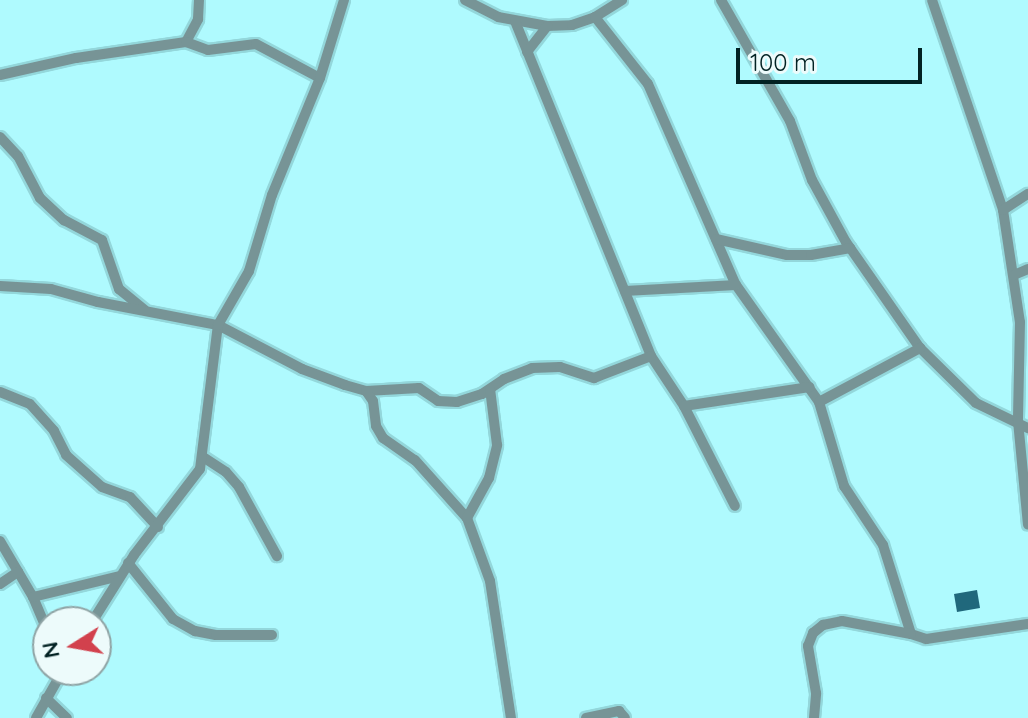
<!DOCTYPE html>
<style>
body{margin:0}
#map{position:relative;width:1028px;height:718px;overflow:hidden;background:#affafe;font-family:Quicksand,sans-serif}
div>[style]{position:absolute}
.building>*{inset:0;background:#20687c}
.roads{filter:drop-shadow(2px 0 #93d7db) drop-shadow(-2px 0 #93d7db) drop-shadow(0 2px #93d7db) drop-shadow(0 -2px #93d7db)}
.minor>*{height:10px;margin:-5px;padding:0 5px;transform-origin:5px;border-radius:5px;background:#779496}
span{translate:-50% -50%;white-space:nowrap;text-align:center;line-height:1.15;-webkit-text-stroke:8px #edfbfb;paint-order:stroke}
.north{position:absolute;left:32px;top:606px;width:80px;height:80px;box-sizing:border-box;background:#edfbfb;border:2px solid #8fa4a5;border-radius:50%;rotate:259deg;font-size:22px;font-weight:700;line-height:32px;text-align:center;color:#022223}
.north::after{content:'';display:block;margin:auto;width:28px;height:36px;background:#d2414d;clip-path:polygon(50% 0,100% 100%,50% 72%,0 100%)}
.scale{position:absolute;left:736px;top:48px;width:186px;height:36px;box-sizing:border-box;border:4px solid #022223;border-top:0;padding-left:10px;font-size:24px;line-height:28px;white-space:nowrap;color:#022223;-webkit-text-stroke:6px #edfbfb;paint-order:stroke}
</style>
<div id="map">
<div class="building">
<i style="clip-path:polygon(977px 590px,980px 608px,957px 612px,954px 594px)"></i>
</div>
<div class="roads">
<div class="minor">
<i style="left:465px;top:0;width:37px;rotate:27deg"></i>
<i style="left:498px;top:17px;width:50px;rotate:10.4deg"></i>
<i style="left:547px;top:26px;width:25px;rotate:-2deg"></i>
<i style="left:572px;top:25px;width:24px;rotate:-19deg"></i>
<i style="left:595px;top:17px;width:32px;rotate:-32deg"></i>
<i style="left:721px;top:0;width:139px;rotate:60.3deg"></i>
<i style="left:790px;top:121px;width:63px;rotate:69.6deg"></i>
<i style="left:812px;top:180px;width:71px;rotate:61.3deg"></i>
<i style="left:846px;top:242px;width:129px;rotate:55.1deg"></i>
<i style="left:920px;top:348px;width:78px;rotate:44.5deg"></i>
<i style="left:976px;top:403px;width:58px;rotate:25.7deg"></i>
<i style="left:932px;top:0;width:222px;rotate:71.3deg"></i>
<i style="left:1003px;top:210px;width:113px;rotate:81.4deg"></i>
<i style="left:1020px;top:322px;width:99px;rotate:91.2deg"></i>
<i style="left:1018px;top:421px;width:104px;rotate:84.5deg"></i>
<i style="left:595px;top:17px;width:85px;rotate:51.7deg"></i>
<i style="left:648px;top:84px;width:219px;rotate:66.4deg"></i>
<i style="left:736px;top:285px;width:143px;rotate:54.6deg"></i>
<i style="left:819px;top:402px;width:88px;rotate:73.4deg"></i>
<i style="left:844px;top:486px;width:71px;rotate:56.5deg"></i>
<i style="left:883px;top:545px;width:93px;rotate:72.5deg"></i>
<i style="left:911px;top:634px;width:16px;rotate:18deg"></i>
<i style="left:926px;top:639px;width:103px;rotate:-8.4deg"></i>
<i style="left:515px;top:21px;width:362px;rotate:67.9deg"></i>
<i style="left:651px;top:356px;width:60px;rotate:56.6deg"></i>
<i style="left:684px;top:406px;width:112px;rotate:63deg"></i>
<i style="left:186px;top:42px;width:26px;rotate:-62deg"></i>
<i style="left:198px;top:19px;width:19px;rotate:-87deg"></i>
<i style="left:527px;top:52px;width:33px;rotate:-52deg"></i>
<i style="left:0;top:75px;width:78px;rotate:-12.6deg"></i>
<i style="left:76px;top:58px;width:111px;rotate:-8.3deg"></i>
<i style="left:186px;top:42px;width:23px;rotate:20deg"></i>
<i style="left:208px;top:50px;width:48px;rotate:-7.1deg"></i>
<i style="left:256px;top:44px;width:72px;rotate:28deg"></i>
<i style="left:0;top:137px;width:26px;rotate:47deg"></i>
<i style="left:18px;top:156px;width:47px;rotate:62.4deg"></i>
<i style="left:40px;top:198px;width:33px;rotate:43deg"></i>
<i style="left:64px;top:220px;width:43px;rotate:27.8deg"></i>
<i style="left:102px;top:240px;width:52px;rotate:70.9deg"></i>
<i style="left:119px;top:289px;width:33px;rotate:39deg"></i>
<i style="left:1003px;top:210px;width:30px;rotate:-33deg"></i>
<i style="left:716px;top:239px;width:73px;rotate:12.7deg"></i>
<i style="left:787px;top:255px;width:24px"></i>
<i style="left:811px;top:255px;width:40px;rotate:-10deg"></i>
<i style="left:1014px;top:275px;width:15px;rotate:-23deg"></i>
<i style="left:0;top:286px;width:51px;rotate:3.4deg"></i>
<i style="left:51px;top:289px;width:49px;rotate:15.5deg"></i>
<i style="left:98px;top:302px;width:122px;rotate:10.9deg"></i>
<i style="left:218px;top:325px;width:95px;rotate:27.6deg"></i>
<i style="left:302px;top:369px;width:46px;rotate:20.4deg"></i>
<i style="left:345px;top:385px;width:22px;rotate:16deg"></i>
<i style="left:366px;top:391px;width:53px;rotate:-3.2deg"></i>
<i style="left:419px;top:388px;width:23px;rotate:34deg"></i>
<i style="left:438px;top:401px;width:19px;rotate:3deg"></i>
<i style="left:457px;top:402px;width:26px;rotate:-18deg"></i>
<i style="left:482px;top:394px;width:27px;rotate:-34deg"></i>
<i style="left:504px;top:379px;width:30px;rotate:-21deg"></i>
<i style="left:532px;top:368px;width:28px;rotate:-2deg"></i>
<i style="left:560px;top:367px;width:36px;rotate:18deg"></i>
<i style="left:594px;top:378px;width:61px;rotate:-21.1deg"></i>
<i style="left:625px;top:291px;width:111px;rotate:-3.1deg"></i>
<i style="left:366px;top:391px;width:12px;rotate:55deg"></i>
<i style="left:373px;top:401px;width:25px;rotate:83deg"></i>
<i style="left:376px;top:426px;width:14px;rotate:60deg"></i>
<i style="left:383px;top:438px;width:39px;rotate:35deg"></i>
<i style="left:415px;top:460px;width:78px;rotate:48.1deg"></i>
<i style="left:467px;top:518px;width:67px;rotate:69.9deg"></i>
<i style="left:490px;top:581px;width:139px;rotate:81.3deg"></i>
<i style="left:0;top:392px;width:32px;rotate:22deg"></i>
<i style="left:30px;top:404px;width:36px;rotate:48deg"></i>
<i style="left:54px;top:431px;width:27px;rotate:63deg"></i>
<i style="left:66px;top:455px;width:48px;rotate:41.6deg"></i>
<i style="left:102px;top:487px;width:30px;rotate:20deg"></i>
<i style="left:130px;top:497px;width:41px;rotate:47deg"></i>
<i style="left:819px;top:402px;width:115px;rotate:-28.1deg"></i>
<i style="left:684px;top:406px;width:127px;rotate:-8.6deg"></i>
<i style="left:203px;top:457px;width:27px;rotate:33deg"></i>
<i style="left:226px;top:472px;width:20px;rotate:49deg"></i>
<i style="left:239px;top:487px;width:79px;rotate:61.2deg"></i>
<i style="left:467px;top:518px;width:46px;rotate:-61.2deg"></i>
<i style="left:489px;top:478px;width:34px;rotate:-76deg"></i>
<i style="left:497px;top:445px;width:56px;rotate:-97.1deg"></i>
<i style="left:0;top:541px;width:65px;rotate:59.5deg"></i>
<i style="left:33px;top:597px;width:38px;rotate:67deg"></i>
<i style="left:128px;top:563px;width:72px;rotate:51.2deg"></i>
<i style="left:173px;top:619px;width:25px;rotate:29deg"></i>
<i style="left:195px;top:631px;width:21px;rotate:11deg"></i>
<i style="left:216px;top:635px;width:56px"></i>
<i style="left:0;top:584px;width:22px;rotate:-34deg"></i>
<i style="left:33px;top:597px;width:89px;rotate:-13.6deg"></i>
<i style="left:92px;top:622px;width:79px;rotate:-57.9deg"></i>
<i style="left:134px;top:555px;width:108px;rotate:-52.5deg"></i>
<i style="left:200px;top:469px;width:145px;rotate:-82.9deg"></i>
<i style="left:218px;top:325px;width:62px;rotate:-60.1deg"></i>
<i style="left:249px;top:271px;width:79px;rotate:-73.2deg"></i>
<i style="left:272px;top:195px;width:126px;rotate:-67.7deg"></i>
<i style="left:320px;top:78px;width:82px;rotate:-72.9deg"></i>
<i style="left:46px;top:698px;width:29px;rotate:44deg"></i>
<i style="left:36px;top:718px;width:55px;rotate:-60.6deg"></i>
<i style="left:586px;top:718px;width:34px;rotate:-12deg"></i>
<i style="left:619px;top:711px;width:9px;rotate:49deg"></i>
<i style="left:814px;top:718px;width:25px;rotate:-85deg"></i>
<i style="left:816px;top:693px;width:48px;rotate:-99.7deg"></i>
<i style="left:808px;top:646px;width:14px;rotate:-69deg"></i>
<i style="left:813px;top:633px;width:13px;rotate:-39deg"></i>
<i style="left:823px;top:625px;width:19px;rotate:-12deg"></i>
<i style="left:842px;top:621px;width:70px;rotate:10.7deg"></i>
</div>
</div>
<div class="north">N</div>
<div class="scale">100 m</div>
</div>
